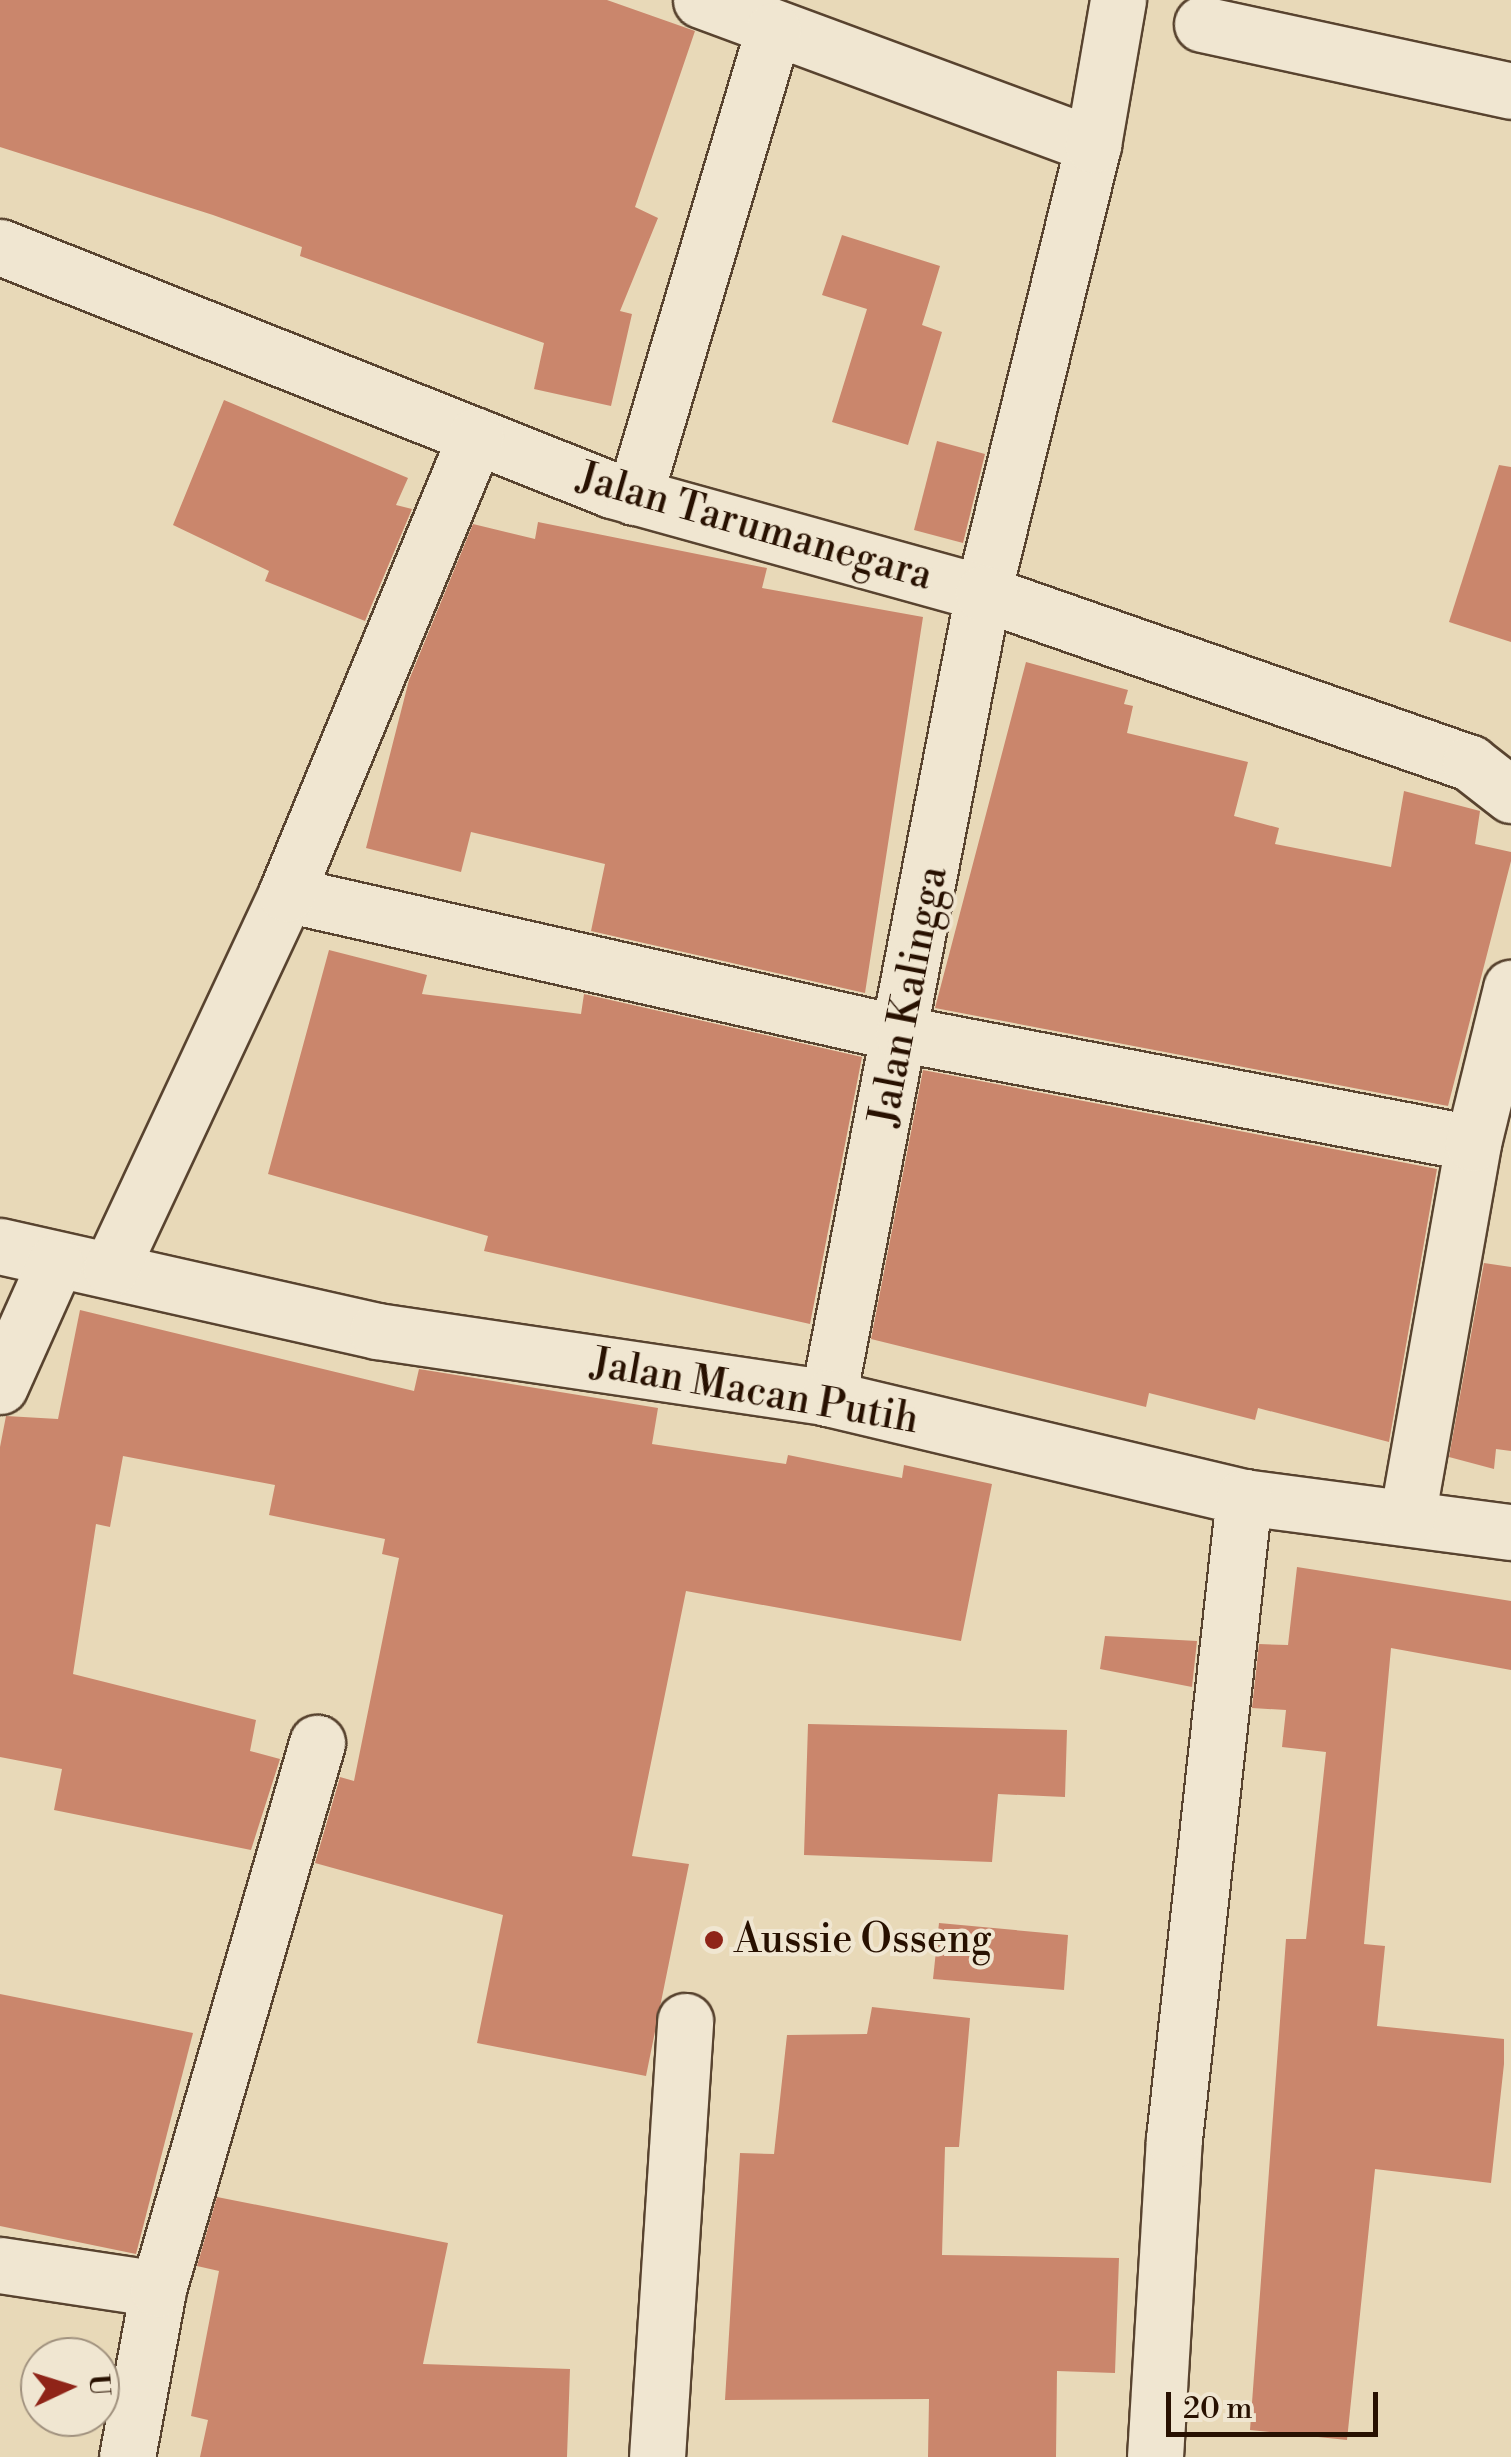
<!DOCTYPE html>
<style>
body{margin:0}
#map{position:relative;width:1511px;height:2457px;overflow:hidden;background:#e8d9b8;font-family:"Libre Bodoni",serif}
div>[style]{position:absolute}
.building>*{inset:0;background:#ca866c}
.roads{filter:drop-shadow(2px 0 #58432f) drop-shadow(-2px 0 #58432f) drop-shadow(0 2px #58432f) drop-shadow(0 -2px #58432f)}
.minor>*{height:55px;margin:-27.5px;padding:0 27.5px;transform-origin:27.5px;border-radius:27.5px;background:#f0e6d1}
.dots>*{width:28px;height:28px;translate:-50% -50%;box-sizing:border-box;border:5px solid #f0e6d1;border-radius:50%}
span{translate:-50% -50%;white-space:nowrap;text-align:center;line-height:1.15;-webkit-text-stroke:8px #f0e6d1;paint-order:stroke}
.street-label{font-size:40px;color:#281101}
.poi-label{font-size:40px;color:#281101}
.left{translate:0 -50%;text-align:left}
.north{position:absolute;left:20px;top:2337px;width:100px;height:100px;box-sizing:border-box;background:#f0e6d1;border:2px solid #a0917e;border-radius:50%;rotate:86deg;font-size:28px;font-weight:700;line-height:40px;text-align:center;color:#281101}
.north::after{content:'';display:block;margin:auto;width:35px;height:45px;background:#8f2418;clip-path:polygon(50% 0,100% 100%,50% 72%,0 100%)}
.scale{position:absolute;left:1166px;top:2392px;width:212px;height:45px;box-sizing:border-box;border:5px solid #281101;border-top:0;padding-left:12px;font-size:30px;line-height:35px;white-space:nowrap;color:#281101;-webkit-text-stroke:8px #f0e6d1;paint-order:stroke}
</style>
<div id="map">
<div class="building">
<i style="clip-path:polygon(0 0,607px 0,695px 31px,635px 207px,658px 218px,620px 311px,632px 314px,611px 406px,534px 389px,544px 343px,300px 256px,302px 247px,213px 215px,0 147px)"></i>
<i style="clip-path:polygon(842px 235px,940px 266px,922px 325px,942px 332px,908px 445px,832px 422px,867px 309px,822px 295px)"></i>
<i style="clip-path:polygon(224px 400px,408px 478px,396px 505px,412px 509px,365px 621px,265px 581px,269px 571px,173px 525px)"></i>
<i style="clip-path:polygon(937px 441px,985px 454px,963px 543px,914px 530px)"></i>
<i style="clip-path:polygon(1499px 465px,1511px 467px,1511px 642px,1449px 622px)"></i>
<i style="clip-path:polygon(538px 522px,767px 568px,762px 588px,923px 617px,865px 993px,591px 931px,605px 864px,471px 832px,461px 872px,366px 848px,409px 680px,473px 524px,535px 539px)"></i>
<i style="clip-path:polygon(1026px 662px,1128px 690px,1124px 704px,1133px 706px,1127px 733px,1248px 762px,1234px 816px,1279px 828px,1275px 844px,1391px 867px,1404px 791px,1480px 811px,1475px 844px,1511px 852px,1511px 861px,1448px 1106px,935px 1008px)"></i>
<i style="clip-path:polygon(329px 950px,427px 975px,422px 994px,581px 1014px,584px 994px,862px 1057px,810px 1324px,484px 1251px,488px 1236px,268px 1174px)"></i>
<i style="clip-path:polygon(923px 1070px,1437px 1169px,1389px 1442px,1258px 1408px,1255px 1420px,1149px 1393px,1146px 1407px,871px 1339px)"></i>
<i style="clip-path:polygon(1484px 1263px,1511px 1267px,1511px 1451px,1496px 1449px,1494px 1469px,1449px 1457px)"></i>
<i style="clip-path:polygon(80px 1310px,414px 1391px,419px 1369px,658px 1408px,652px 1444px,786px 1464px,788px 1455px,902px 1478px,904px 1465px,992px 1484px,961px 1641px,686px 1591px,632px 1856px,689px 1864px,646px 2076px,477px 2043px,503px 1915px,315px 1863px,340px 1777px,354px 1781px,399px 1558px,382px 1554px,385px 1539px,269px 1515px,275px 1485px,123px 1456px,110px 1527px,96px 1524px,73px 1674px,256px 1720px,250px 1751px,280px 1759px,251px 1850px,54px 1810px,62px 1769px,0 1757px,0 1447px,6px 1416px,58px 1419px)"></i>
<i style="clip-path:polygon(1297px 1567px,1511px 1601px,1511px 1670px,1391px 1648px,1364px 1944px,1385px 1946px,1377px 2026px,1504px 2039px,1504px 2064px,1491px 2183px,1375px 2169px,1347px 2440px,1250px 2430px,1286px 1939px,1306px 1939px,1326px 1752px,1282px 1747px,1286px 1710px,1252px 1708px,1259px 1644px,1288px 1645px)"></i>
<i style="clip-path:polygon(1105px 1636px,1197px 1641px,1192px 1687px,1100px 1669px)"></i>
<i style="clip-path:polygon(808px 1724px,1067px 1730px,1065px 1797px,998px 1794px,992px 1862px,804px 1855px)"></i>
<i style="clip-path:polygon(939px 1923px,1068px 1935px,1064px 1990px,933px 1979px)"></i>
<i style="clip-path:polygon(0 1994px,193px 2033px,136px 2254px,0 2226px)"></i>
<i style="clip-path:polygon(872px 2007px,970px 2018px,959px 2147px,945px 2147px,942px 2255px,1119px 2258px,1115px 2373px,1057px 2371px,1056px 2457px,928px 2457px,929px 2399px,725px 2400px,740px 2153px,774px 2154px,787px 2035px,867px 2034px)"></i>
<i style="clip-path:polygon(217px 2197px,448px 2243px,423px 2364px,570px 2369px,567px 2457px,200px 2457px,208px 2420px,191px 2416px,219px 2271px,197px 2266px)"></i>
</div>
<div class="roads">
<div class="minor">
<i style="left:701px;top:0;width:418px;rotate:20.3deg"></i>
<i style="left:1093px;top:145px;width:461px;rotate:103.8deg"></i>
<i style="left:983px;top:593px;width:820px;rotate:100.9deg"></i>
<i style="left:1202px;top:24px;width:316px;rotate:12.2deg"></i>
<i style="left:1093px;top:145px;width:147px;rotate:-80.2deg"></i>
<i style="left:0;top:247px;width:658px;rotate:21.66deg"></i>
<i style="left:612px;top:490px;width:385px;rotate:15.5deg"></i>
<i style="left:983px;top:593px;width:516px;rotate:19.24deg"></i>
<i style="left:1470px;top:763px;width:52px;rotate:38deg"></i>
<i style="left:634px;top:497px;width:487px;rotate:-73.4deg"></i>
<i style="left:286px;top:894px;width:633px;rotate:12.78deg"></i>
<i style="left:903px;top:1034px;width:580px;rotate:10.83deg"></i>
<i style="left:0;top:1246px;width:386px;rotate:12.7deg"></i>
<i style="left:377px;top:1331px;width:456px;rotate:8.4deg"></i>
<i style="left:828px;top:1398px;width:428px;rotate:13.4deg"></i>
<i style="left:1244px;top:1497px;width:269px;rotate:7.5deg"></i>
<i style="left:111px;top:1268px;width:413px;rotate:-64.9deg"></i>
<i style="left:286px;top:894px;width:496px;rotate:-67.5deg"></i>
<i style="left:0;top:1386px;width:135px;rotate:-65.9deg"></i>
<i style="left:1407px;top:1518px;width:381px;rotate:-80deg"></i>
<i style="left:1473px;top:1143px;width:160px;rotate:-76.2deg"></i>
<i style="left:0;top:2265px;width:160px;rotate:8.6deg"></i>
<i style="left:127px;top:2457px;width:171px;rotate:-79.5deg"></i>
<i style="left:158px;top:2289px;width:569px;rotate:-73.76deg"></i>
<i style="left:657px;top:2457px;width:437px;rotate:-86.3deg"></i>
<i style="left:1155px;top:2457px;width:319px;rotate:-86.6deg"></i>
<i style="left:1174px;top:2139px;width:646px;rotate:-83.78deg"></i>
</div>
</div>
<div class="dots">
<i style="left:714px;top:1940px;background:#8f2418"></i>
</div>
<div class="street-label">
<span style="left:755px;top:527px;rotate:16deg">Jalan Tarumanegara</span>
<span style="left:909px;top:996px;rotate:-79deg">Jalan Kalingga</span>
<span style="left:755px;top:1392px;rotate:10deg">Jalan Macan Putih</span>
</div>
<div class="poi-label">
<span class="left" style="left:734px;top:1940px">Aussie Osseng</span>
</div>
<div class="north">U</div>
<div class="scale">20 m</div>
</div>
